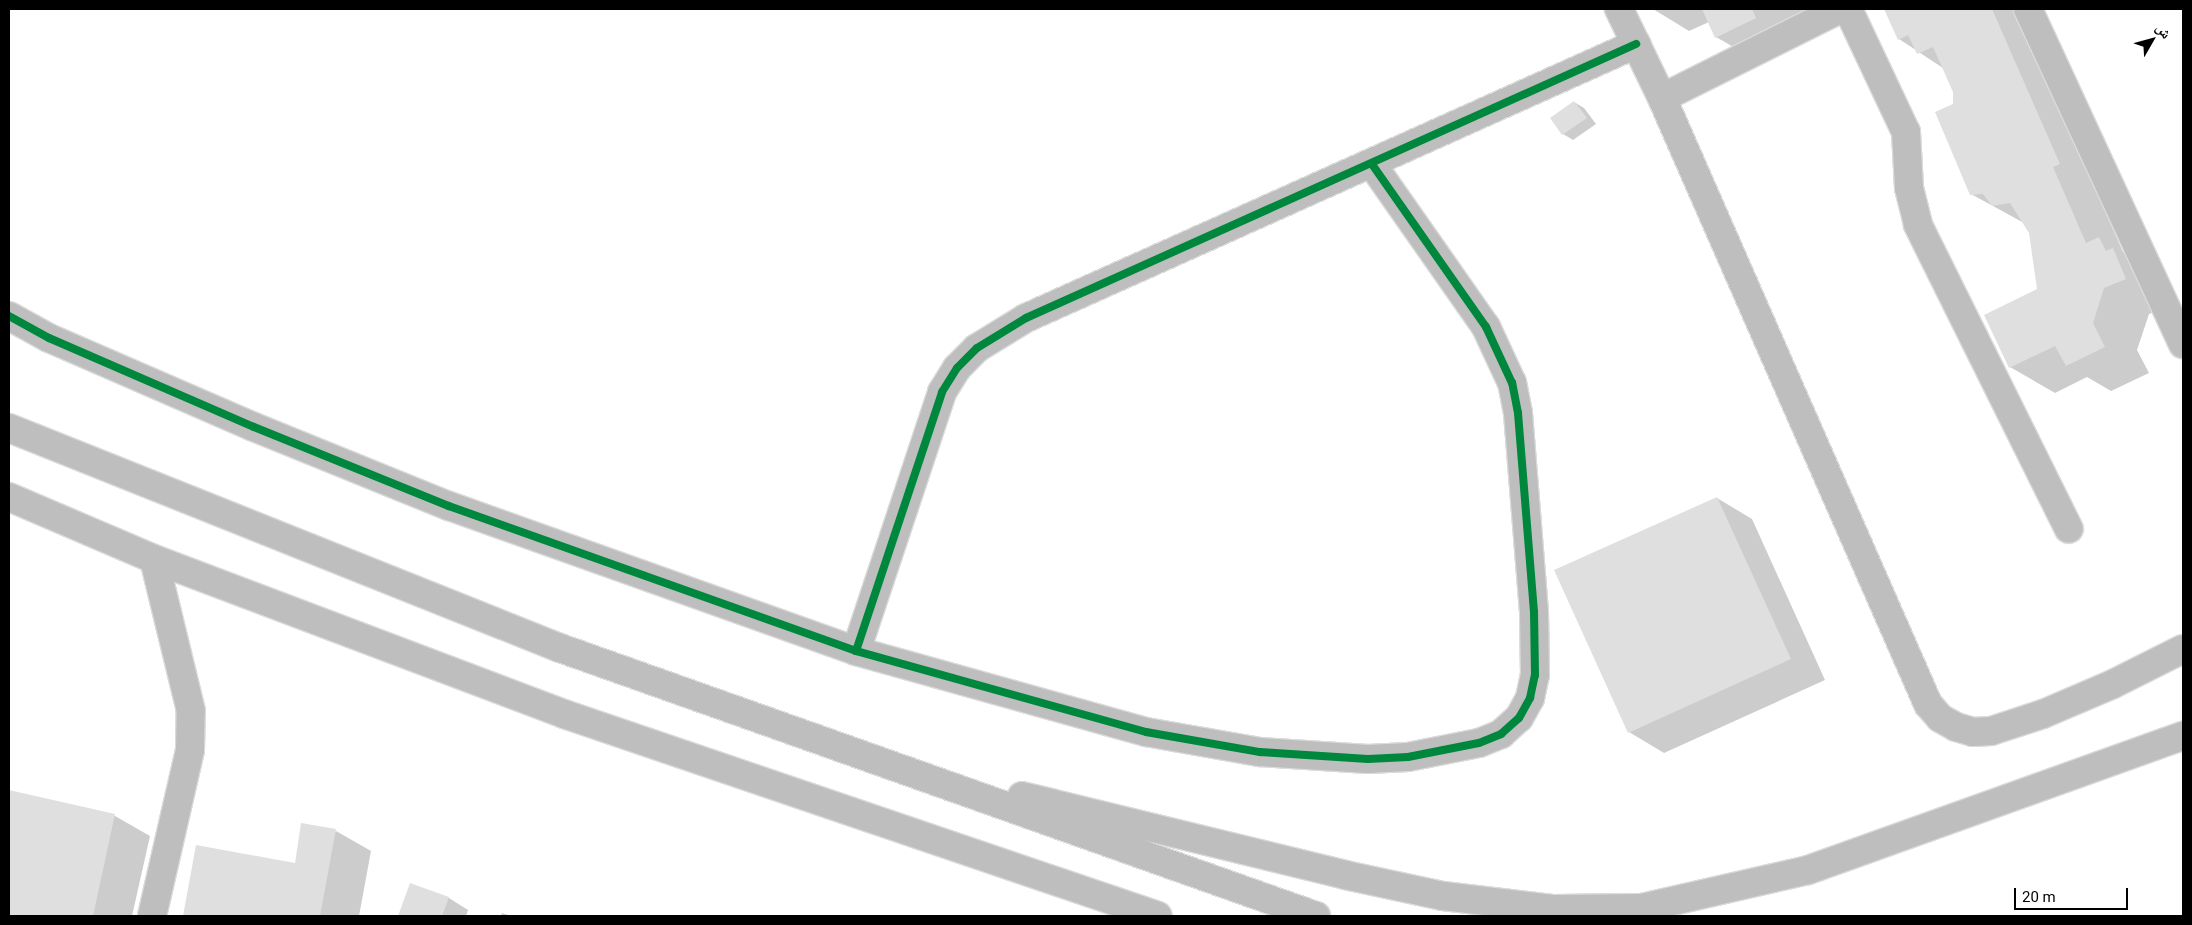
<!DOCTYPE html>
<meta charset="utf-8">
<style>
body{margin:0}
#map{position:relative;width:2192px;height:925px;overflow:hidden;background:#fff;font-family:Roboto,"Noto Naskh Arabic",sans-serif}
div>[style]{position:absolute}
.shadow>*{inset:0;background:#0003}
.building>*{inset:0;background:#dfdfdf}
.roads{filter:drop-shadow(1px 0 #dbdbdb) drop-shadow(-1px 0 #dbdbdb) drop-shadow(0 1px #dbdbdb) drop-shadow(0 -1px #dbdbdb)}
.minor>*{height:28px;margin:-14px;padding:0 14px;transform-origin:14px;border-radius:14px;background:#bebebe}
.highway>*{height:28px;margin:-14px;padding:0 14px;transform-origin:14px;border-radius:14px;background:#bebebe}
.cycleway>*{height:8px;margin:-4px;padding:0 4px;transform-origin:4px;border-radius:4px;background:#00873e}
span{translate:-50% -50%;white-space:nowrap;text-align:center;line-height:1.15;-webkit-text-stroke:4px #fff;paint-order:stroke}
.frame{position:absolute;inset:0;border:10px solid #000;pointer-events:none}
.north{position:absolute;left:2127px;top:15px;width:50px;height:50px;-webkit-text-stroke:4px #fff;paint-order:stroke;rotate:52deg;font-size:14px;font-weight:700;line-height:20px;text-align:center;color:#000}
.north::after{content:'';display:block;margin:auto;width:18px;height:22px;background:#000;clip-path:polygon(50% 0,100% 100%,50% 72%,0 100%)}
.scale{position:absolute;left:2014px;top:888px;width:114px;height:22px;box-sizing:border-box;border:2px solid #000;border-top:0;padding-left:6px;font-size:15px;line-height:18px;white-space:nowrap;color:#000;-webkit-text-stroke:4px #fff;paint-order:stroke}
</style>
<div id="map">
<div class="shadow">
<i style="clip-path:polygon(1653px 9px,1819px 9px,1751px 57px,1716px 37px,1709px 22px,1689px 31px)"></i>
<i style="clip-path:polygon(1885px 9px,2025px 9px,2104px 190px,2097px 193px,2123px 252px,2144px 265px,2170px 305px,2149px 314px,2137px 350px,2149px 373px,2111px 391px,2087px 377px,2055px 393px,2010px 367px,1986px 316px,2039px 290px,2030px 233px,2024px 223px,1971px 194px,1954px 92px,1943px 68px,1899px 39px)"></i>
<i style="clip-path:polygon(1574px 102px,1584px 108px,1596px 124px,1573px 140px,1563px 134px)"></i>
<i style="clip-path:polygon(1717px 498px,1752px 519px,1825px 680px,1664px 753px,1629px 732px)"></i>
<i style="clip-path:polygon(9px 792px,115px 816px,150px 836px,132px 916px,9px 916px)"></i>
<i style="clip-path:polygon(336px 831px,371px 851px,359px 916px,184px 916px,197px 846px,296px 864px)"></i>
<i style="clip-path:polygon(411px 885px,449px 898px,468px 910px,466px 916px,399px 916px)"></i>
<i style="clip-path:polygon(502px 913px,511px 916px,501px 916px)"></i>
</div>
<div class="building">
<i style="clip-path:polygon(1702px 9px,1752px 9px,1756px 18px,1715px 38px)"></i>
<i style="clip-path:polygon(1884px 9px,1992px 9px,2060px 164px,2053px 167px,2086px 243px,2099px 237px,2106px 251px,2113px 248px,2126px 279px,2104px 288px,2093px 323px,2105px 347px,2066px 366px,2055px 346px,2009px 368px,1984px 315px,2037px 289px,2029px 233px,2010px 203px,1992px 206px,1983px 194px,1970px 195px,1935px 112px,1953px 104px,1953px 92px,1933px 47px,1917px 54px,1908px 35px,1898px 40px)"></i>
<i style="clip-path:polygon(1574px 101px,1587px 118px,1562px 135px,1550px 118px)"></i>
<i style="clip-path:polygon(1717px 497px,1791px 659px,1628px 733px,1554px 570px)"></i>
<i style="clip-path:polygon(9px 790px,115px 814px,93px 916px,9px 916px)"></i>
<i style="clip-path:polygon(301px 823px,336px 829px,320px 916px,183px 916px,196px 845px,295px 863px)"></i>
<i style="clip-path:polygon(410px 883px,449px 897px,442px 916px,398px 916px)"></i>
</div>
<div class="roads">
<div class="minor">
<i style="left:1619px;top:9px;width:99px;rotate:64.2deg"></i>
<i style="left:1662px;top:98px;width:662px;rotate:66.3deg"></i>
<i style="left:1928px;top:704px;width:18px;rotate:49deg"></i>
<i style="left:1940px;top:718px;width:18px;rotate:29deg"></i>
<i style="left:1956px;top:727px;width:18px;rotate:16deg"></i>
<i style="left:1973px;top:732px;width:18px;rotate:-3deg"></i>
<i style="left:1991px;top:731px;width:55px;rotate:-18.1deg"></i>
<i style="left:2043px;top:714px;width:76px;rotate:-23.2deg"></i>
<i style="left:2113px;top:684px;width:78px;rotate:-26.6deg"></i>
<i style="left:1848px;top:9px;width:136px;rotate:64.8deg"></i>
<i style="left:1906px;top:132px;width:56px;rotate:86.9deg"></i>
<i style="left:1909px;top:188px;width:38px;rotate:76deg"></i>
<i style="left:1918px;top:225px;width:339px;rotate:63.6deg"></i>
<i style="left:2028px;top:9px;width:369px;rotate:65.2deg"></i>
<i style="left:1662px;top:98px;width:199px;rotate:-26.6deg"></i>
<i style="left:9px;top:316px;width:46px;rotate:28.8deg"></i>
<i style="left:49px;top:338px;width:223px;rotate:23.5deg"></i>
<i style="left:254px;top:427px;width:210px;rotate:22.1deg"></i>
<i style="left:449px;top:506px;width:432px;rotate:19.6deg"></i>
<i style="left:856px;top:651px;width:301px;rotate:15.6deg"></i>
<i style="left:1146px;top:732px;width:116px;rotate:10deg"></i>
<i style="left:1260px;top:752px;width:108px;rotate:3.7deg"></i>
<i style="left:1368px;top:759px;width:40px;rotate:-2.9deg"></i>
<i style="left:1408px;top:757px;width:72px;rotate:-11.2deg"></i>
<i style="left:1479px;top:743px;width:24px;rotate:-22deg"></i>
<i style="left:1501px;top:734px;width:24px;rotate:-42deg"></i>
<i style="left:1519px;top:718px;width:23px;rotate:-61deg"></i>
<i style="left:1530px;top:698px;width:24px;rotate:-78deg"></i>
<i style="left:1535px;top:675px;width:63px;rotate:-90.9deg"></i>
<i style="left:1534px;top:612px;width:200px;rotate:-94.6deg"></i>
<i style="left:1518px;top:413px;width:31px;rotate:-101deg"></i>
<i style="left:1512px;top:383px;width:62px;rotate:-114.9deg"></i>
<i style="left:1486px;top:327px;width:199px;rotate:-125deg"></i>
<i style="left:856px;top:651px;width:273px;rotate:-71.6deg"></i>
<i style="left:942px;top:392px;width:28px;rotate:-58deg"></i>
<i style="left:957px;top:368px;width:28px;rotate:-45deg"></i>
<i style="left:977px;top:348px;width:57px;rotate:-31.5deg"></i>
<i style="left:1026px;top:318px;width:669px;rotate:-24.19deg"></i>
<i style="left:152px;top:916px;width:170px;rotate:-77.1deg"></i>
<i style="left:190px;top:750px;width:39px;rotate:-89deg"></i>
<i style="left:191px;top:711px;width:156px;rotate:-103.7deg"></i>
</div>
<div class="highway">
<i style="left:9px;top:428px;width:593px;rotate:21.77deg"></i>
<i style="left:560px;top:648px;width:802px;rotate:19.52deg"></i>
<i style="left:9px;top:497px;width:158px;rotate:23.2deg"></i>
<i style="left:154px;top:559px;width:438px;rotate:20.7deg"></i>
<i style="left:564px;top:714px;width:627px;rotate:18.78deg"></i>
<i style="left:1022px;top:796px;width:333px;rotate:13.7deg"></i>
<i style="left:1345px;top:875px;width:100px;rotate:12.1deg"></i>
<i style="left:1443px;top:896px;width:112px;rotate:6.7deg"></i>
<i style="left:1554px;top:909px;width:88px;rotate:-0.7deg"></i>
<i style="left:1642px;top:908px;width:170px;rotate:-12.9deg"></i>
<i style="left:1808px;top:870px;width:398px;rotate:-19.7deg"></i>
</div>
</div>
<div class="cycleway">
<i style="left:9px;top:316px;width:46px;rotate:28.8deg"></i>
<i style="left:49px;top:338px;width:223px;rotate:23.5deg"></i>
<i style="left:254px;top:427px;width:210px;rotate:22.1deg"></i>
<i style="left:449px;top:506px;width:432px;rotate:19.6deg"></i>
<i style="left:856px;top:651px;width:301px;rotate:15.6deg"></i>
<i style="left:1146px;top:732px;width:116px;rotate:10deg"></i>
<i style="left:1260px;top:752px;width:108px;rotate:3.7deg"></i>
<i style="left:1368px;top:759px;width:40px;rotate:-2.9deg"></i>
<i style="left:1408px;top:757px;width:72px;rotate:-11.2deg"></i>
<i style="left:1479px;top:743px;width:24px;rotate:-22deg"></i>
<i style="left:1501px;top:734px;width:24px;rotate:-42deg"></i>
<i style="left:1519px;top:718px;width:23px;rotate:-61deg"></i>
<i style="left:1530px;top:698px;width:24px;rotate:-78deg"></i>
<i style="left:1535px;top:675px;width:63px;rotate:-90.9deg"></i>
<i style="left:1534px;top:612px;width:200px;rotate:-94.6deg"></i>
<i style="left:1518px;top:413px;width:31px;rotate:-101deg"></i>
<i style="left:1512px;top:383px;width:62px;rotate:-114.9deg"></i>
<i style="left:1486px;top:327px;width:199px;rotate:-125deg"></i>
<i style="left:856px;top:651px;width:273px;rotate:-71.6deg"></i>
<i style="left:942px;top:392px;width:28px;rotate:-58deg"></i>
<i style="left:957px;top:368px;width:28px;rotate:-45deg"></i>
<i style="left:977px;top:348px;width:57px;rotate:-31.5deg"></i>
<i style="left:1026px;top:318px;width:669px;rotate:-24.19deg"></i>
</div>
<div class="frame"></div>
<div class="north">ش</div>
<div class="scale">20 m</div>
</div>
